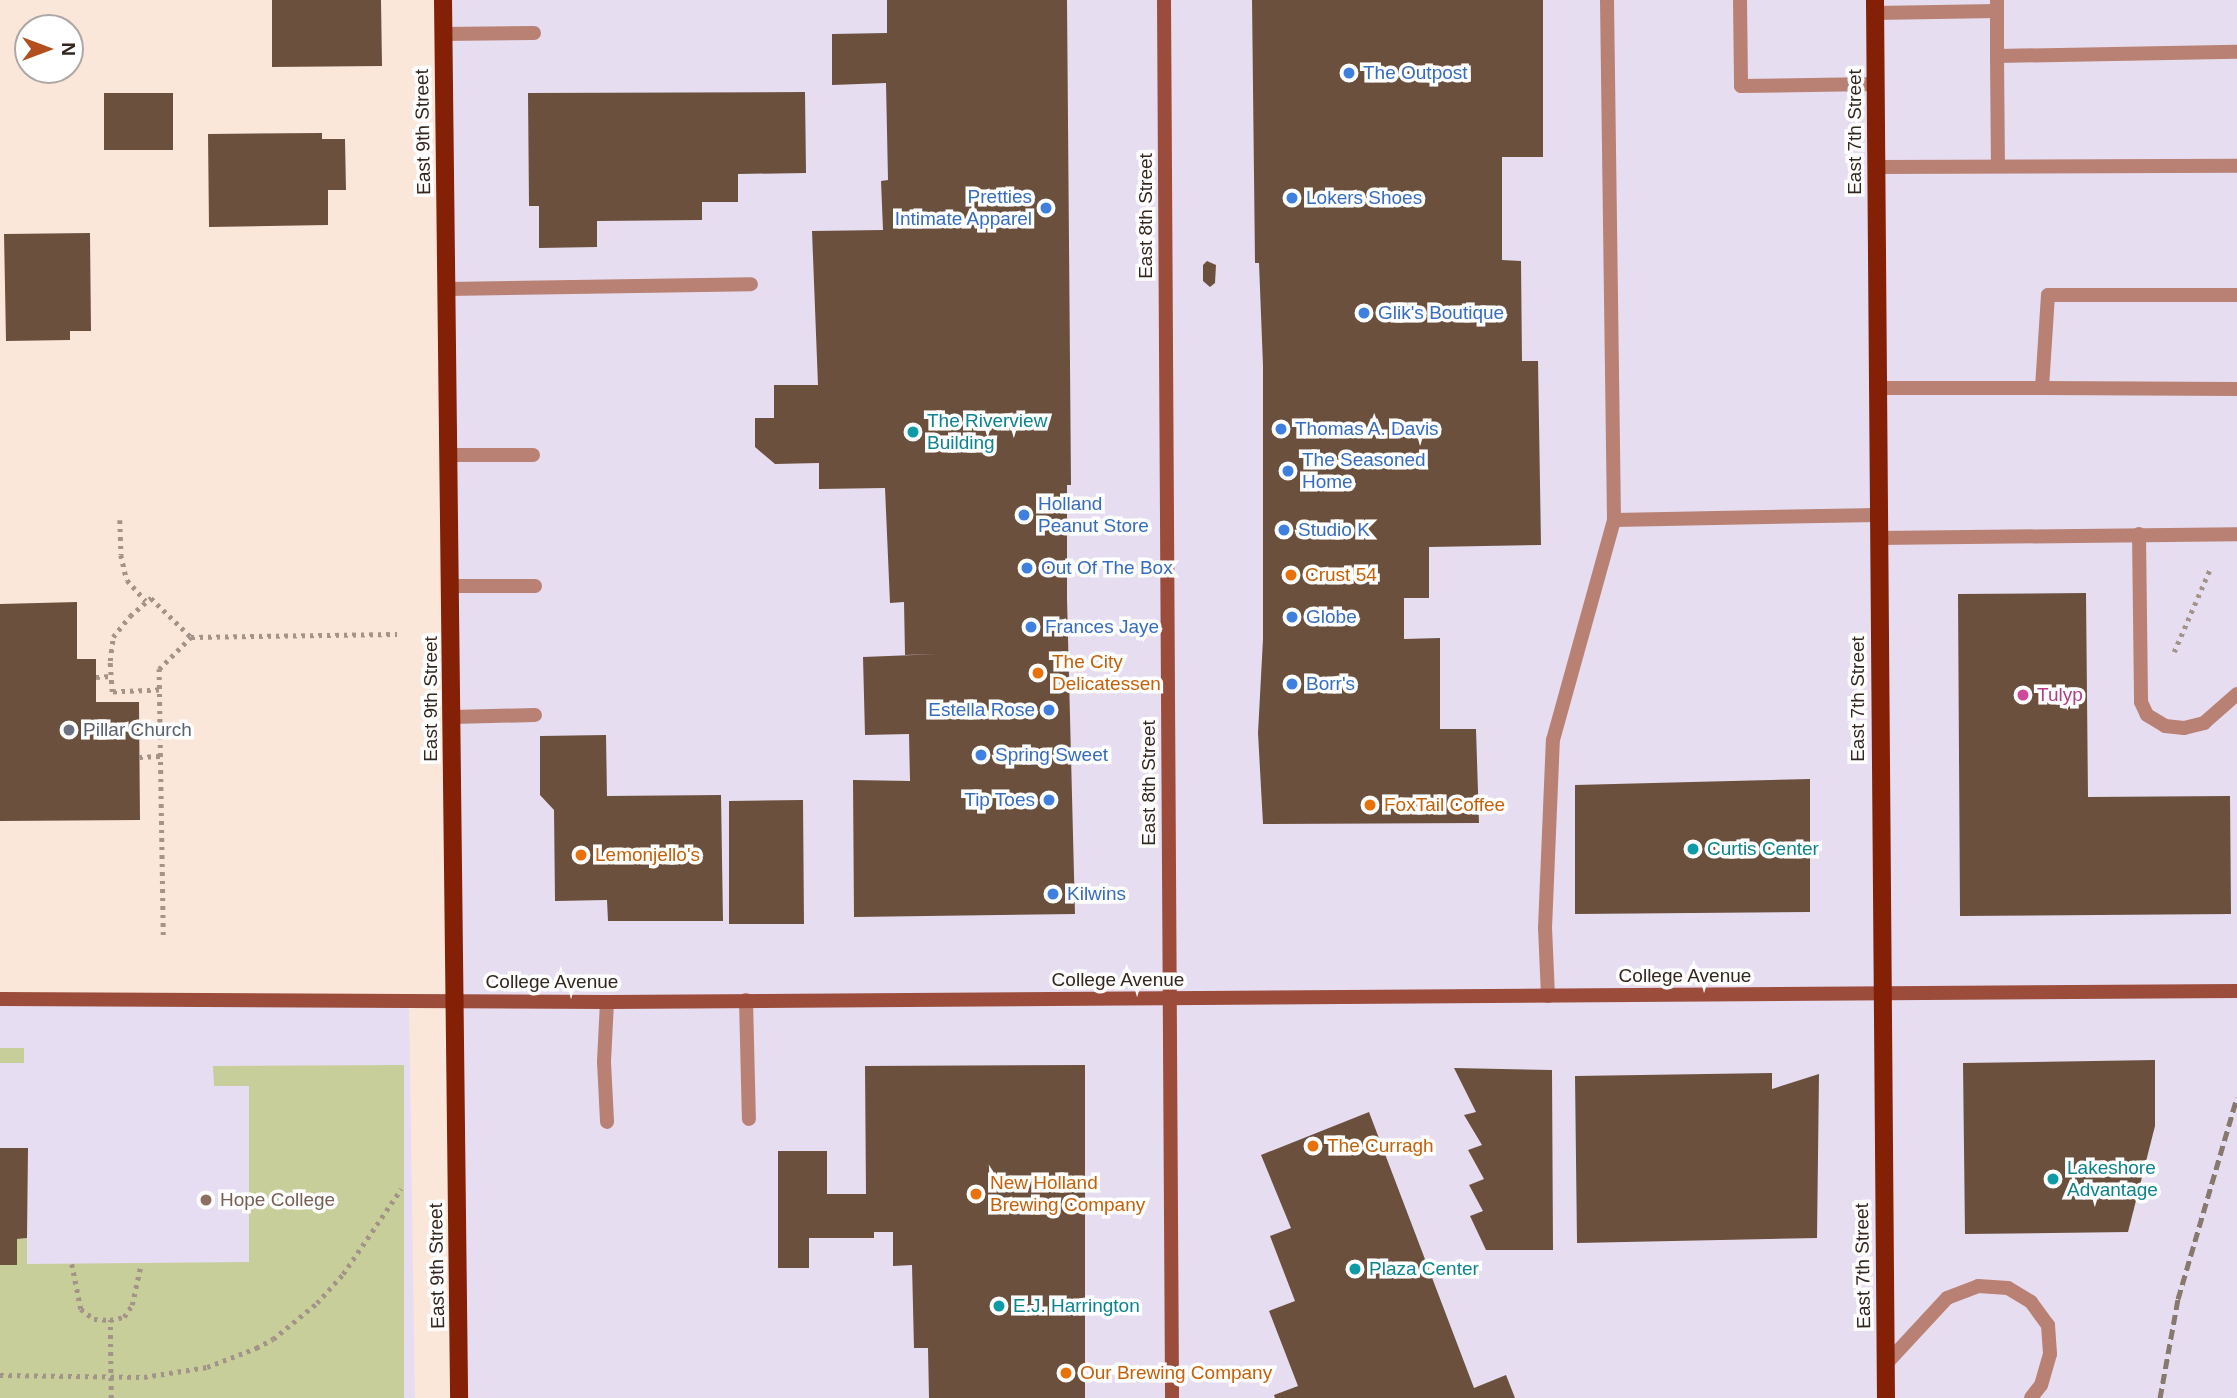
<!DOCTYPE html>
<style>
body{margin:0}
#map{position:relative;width:2237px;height:1398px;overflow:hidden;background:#fbe7da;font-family:Arial,sans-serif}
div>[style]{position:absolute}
.commercial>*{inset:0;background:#e7ddf1}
.education>*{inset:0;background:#e7ddf2}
.green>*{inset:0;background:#c8ce9a}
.building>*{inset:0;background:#6b503e}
.path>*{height:4.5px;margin-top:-2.25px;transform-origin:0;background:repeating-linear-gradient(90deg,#a39388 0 3.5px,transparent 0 8.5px)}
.lane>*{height:14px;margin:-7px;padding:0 7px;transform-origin:7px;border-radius:7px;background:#b98173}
.secondary>*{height:14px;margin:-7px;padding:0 7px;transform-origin:7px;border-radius:7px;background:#9b4c3a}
.primary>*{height:18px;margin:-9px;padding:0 9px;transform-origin:9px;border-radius:9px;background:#832006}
.rail>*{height:5px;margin-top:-2.5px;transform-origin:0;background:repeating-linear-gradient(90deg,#88796f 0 10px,transparent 0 15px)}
.dots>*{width:19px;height:19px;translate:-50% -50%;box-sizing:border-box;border:4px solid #fff;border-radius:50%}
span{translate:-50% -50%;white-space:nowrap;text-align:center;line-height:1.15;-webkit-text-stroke:7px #fff;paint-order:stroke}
.shop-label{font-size:19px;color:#366cbe}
.left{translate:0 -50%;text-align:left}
.right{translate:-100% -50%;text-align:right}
.street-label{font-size:19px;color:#32261e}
.culture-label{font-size:19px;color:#0d838f}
.food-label{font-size:19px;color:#c56008}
.hotel-label{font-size:19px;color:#b23c85}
.worship-label{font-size:19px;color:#5b616d}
.education-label{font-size:19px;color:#785e54}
.north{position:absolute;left:14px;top:14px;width:70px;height:70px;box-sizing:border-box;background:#fff;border:2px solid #ada8a5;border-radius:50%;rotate:90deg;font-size:19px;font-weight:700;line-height:28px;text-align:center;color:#32261e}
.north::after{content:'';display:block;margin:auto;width:24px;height:32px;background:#b34e1e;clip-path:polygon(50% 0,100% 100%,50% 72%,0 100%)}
</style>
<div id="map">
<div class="commercial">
<i style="clip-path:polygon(446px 0,2237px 0,2237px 1398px,459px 1398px)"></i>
</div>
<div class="education">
<i style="clip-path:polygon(0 999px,409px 1001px,415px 1398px,0 1398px)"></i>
</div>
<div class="green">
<i style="clip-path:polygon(0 1048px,24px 1048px,24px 1063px,0 1063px)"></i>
<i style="clip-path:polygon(404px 1065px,404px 1398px,0 1398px,0 1265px,17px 1265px,17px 1239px,27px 1238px,27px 1264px,249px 1262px,249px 1086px,214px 1086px,213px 1066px)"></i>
</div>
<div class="building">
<i style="clip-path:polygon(272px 0,381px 0,382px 66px,272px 67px)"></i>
<i style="clip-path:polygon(887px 0,1067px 0,1071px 485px,1067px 485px,1067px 598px,1075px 914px,854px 917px,853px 780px,910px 781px,909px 734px,865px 735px,863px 657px,939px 654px,905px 655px,904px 602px,890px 603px,885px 488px,819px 489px,819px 463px,775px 464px,755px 447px,755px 418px,774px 418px,774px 385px,818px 385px,812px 231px,883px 230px,881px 181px,888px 180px,886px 83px,832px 85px,832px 34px,887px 33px)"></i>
<i style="clip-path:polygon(1252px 0,1543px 0,1543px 157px,1502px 157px,1502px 260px,1521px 261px,1522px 361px,1538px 361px,1541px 545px,1429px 547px,1429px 598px,1404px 598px,1404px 639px,1440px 638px,1440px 729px,1476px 729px,1479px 823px,1263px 824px,1258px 733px,1263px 639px,1263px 366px,1259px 263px,1255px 263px)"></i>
<i style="clip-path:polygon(805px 92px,806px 173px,738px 174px,738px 202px,702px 202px,702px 220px,597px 221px,597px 247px,539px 248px,539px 206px,529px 206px,528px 93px)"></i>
<i style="clip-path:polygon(104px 93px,173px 93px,173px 150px,104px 150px)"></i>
<i style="clip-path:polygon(322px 133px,322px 139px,345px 139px,346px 190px,328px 190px,328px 225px,209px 227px,208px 134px)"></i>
<i style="clip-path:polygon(90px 233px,91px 331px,70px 331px,70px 340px,6px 341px,4px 234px)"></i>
<i style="clip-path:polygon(1207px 261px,1216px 265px,1215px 283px,1210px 287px,1203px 281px,1203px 265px)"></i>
<i style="clip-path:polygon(2086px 593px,2088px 797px,2230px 796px,2231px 914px,1960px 916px,1958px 594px)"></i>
<i style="clip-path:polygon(77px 602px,77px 659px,96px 659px,96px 702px,139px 702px,140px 820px,0 821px,0 604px)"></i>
<i style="clip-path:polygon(606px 735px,607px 796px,721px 795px,723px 921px,608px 921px,607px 900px,555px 901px,554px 810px,540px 795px,540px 736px)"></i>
<i style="clip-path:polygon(1810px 779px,1810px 912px,1575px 914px,1575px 785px)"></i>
<i style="clip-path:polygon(803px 800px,804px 924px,729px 924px,729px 801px)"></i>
<i style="clip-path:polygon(2155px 1060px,2155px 1126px,2128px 1232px,1965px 1234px,1963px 1063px)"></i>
<i style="clip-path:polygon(1085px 1065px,1085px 1398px,929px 1398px,928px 1348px,914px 1348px,912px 1265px,893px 1266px,893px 1232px,874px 1232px,874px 1238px,809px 1238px,809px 1268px,778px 1268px,778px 1151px,827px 1151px,827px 1194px,866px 1194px,865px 1066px)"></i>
<i style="clip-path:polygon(1454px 1068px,1552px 1070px,1553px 1250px,1486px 1250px,1470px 1216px,1483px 1211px,1469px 1185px,1484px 1179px,1468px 1150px,1482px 1145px,1464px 1115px,1476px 1112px)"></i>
<i style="clip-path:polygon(1772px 1073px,1772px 1089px,1819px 1074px,1817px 1238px,1577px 1243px,1575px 1076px)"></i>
<i style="clip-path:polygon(1369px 1112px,1474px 1388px,1506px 1375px,1515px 1398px,1275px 1398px,1274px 1395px,1298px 1386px,1269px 1311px,1295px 1301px,1270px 1236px,1291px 1228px,1261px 1155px)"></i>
<i style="clip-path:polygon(0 1148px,28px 1148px,27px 1238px,17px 1239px,17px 1265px,0 1265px)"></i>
</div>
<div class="path">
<i style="left:120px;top:520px;width:35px;rotate:88deg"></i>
<i style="left:121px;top:555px;width:26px;rotate:77deg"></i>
<i style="left:127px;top:580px;width:28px;rotate:48deg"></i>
<i style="left:2174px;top:652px;width:93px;rotate:-66.5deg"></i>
<i style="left:96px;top:677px;width:15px;rotate:-4deg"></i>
<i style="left:159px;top:690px;width:47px;rotate:177.6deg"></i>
<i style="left:112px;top:692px;width:31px;rotate:-94deg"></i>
<i style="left:110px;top:661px;width:24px;rotate:-83deg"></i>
<i style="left:113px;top:637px;width:27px;rotate:-51deg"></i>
<i style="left:130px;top:616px;width:28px;rotate:-41deg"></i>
<i style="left:151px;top:598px;width:56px;rotate:44.3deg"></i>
<i style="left:139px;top:757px;width:21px;rotate:-3deg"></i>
<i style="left:163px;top:935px;width:266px;rotate:-90.9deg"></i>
<i style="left:159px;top:669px;width:45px;rotate:-45deg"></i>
<i style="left:191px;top:637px;width:206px;rotate:-0.8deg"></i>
<i style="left:72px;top:1264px;width:46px;rotate:78.7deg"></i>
<i style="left:81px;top:1309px;width:16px;rotate:38deg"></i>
<i style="left:94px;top:1319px;width:16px;rotate:4deg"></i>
<i style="left:0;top:1375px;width:144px;rotate:0.8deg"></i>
<i style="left:144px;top:1377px;width:64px;rotate:-9deg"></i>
<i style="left:207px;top:1367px;width:53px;rotate:-21.2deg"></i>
<i style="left:256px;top:1348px;width:19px;rotate:-28deg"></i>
<i style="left:273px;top:1339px;width:57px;rotate:-39.3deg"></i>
<i style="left:317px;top:1303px;width:39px;rotate:-48deg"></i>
<i style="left:343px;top:1274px;width:103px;rotate:-55.7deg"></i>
<i style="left:111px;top:1398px;width:78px;rotate:-90.7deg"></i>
<i style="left:110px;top:1320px;width:14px;rotate:-12deg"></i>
<i style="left:124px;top:1317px;width:14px;rotate:-56deg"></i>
<i style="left:132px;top:1305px;width:42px;rotate:-77.6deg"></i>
</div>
<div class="lane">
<i style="left:1607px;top:0;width:520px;rotate:89.23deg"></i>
<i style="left:1614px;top:520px;width:264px;rotate:-1.1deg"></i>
<i style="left:1740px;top:0;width:86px;rotate:89.3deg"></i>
<i style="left:1741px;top:86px;width:134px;rotate:-0.9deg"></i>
<i style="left:1997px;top:0;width:56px;rotate:90deg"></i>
<i style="left:1997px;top:56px;width:240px;rotate:-1deg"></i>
<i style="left:1875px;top:13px;width:122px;rotate:-0.9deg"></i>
<i style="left:442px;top:34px;width:92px;rotate:-0.6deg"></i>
<i style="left:1997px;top:56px;width:109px;rotate:89.5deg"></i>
<i style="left:1876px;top:167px;width:361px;rotate:-0.2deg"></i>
<i style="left:447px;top:289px;width:304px;rotate:-0.9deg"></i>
<i style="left:2237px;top:295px;width:189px;rotate:180deg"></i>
<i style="left:2048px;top:295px;width:93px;rotate:93.7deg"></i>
<i style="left:2042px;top:388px;width:195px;rotate:0.3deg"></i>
<i style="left:1878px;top:388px;width:164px"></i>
<i style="left:449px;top:455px;width:84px"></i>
<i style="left:2139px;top:534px;width:168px;rotate:89.3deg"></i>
<i style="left:2141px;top:702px;width:14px;rotate:65deg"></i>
<i style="left:2147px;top:715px;width:21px;rotate:31deg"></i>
<i style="left:2165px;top:726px;width:19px;rotate:6deg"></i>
<i style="left:2184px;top:728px;width:21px;rotate:-14deg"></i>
<i style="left:2204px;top:723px;width:44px;rotate:-41.3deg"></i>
<i style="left:1878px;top:538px;width:359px;rotate:-0.6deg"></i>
<i style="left:451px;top:586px;width:84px"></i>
<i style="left:452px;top:717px;width:83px;rotate:-1.4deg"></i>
<i style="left:1548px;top:996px;width:68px;rotate:-92.5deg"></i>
<i style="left:1545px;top:928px;width:188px;rotate:-87.6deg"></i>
<i style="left:1553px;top:740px;width:228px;rotate:-74.5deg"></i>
<i style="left:746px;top:1000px;width:119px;rotate:88.6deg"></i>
<i style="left:607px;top:1002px;width:60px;rotate:92.9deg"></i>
<i style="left:604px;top:1062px;width:60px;rotate:87.1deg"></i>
<i style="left:1885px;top:1365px;width:91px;rotate:-47.2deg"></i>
<i style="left:1947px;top:1298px;width:33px;rotate:-21deg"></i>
<i style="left:1978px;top:1286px;width:30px;rotate:4deg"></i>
<i style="left:2008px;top:1288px;width:27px;rotate:31deg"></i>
<i style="left:2031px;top:1302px;width:29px;rotate:54deg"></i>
<i style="left:2048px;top:1325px;width:29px;rotate:86deg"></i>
<i style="left:2050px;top:1354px;width:32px;rotate:106deg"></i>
<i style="left:2041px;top:1385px;width:16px;rotate:128deg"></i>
</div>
<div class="secondary">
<i style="left:1164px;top:0;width:1398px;rotate:89.67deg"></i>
<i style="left:0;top:999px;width:607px;rotate:0.28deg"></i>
<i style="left:607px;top:1002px;width:1630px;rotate:-0.39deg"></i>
</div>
<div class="primary">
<i style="left:443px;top:0;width:1398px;rotate:89.34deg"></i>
<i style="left:1875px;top:0;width:1398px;rotate:89.55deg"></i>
</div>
<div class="rail">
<i style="left:2160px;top:1398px;width:101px;rotate:-79.7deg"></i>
<i style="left:2178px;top:1299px;width:210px;rotate:-73.7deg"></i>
</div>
<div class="dots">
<i style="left:1349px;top:73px;background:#3f7fe0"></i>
<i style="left:1292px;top:198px;background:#3f7fe0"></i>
<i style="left:1046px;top:208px;background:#3f7fe0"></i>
<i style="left:1364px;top:313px;background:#3f7fe0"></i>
<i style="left:1281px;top:429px;background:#3f7fe0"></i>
<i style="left:913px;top:432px;background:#0f9aa8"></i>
<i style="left:1288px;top:471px;background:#3f7fe0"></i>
<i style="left:1024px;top:515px;background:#3f7fe0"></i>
<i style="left:1284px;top:530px;background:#3f7fe0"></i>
<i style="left:1027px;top:568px;background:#3f7fe0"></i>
<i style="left:1291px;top:575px;background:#e8710a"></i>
<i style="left:1292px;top:617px;background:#3f7fe0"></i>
<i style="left:1031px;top:627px;background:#3f7fe0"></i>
<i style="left:1038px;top:673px;background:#e8710a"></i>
<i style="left:1292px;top:684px;background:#3f7fe0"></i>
<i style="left:2023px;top:695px;background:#d1479c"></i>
<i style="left:1049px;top:710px;background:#3f7fe0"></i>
<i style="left:69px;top:730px;background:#6b7280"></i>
<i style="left:981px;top:755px;background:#3f7fe0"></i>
<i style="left:1049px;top:800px;background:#3f7fe0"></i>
<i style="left:1370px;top:805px;background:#e8710a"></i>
<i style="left:1693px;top:849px;background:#0f9aa8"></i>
<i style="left:581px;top:855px;background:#e8710a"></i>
<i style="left:1053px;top:894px;background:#3f7fe0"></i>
<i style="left:1313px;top:1146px;background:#e8710a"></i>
<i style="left:2053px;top:1179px;background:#0f9aa8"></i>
<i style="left:976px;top:1194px;background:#e8710a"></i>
<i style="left:206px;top:1200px;background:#8d6e63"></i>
<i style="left:1355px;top:1269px;background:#0f9aa8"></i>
<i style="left:999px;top:1306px;background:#0f9aa8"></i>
<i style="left:1066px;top:1373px;background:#e8710a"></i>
</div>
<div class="shop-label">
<span class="left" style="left:1363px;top:73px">The Outpost</span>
<span class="right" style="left:1032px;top:208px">Pretties<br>Intimate Apparel</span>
<span class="left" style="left:1306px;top:198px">Lokers Shoes</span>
<span class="left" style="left:1378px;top:313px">Glik's Boutique</span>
<span class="left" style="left:1295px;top:429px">Thomas A. Davis</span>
<span class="left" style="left:1302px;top:471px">The Seasoned<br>Home</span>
<span class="left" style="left:1038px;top:515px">Holland<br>Peanut Store</span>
<span class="left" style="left:1298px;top:530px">Studio K</span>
<span class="left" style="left:1041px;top:568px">Out Of The Box</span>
<span class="left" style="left:1306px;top:617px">Globe</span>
<span class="left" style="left:1045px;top:627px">Frances Jaye</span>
<span class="left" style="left:1306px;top:684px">Borr's</span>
<span class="right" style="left:1035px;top:710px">Estella Rose</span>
<span class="left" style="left:995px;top:755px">Spring Sweet</span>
<span class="right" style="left:1035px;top:800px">Tip Toes</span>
<span class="left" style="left:1067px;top:894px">Kilwins</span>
</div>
<div class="street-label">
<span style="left:423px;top:132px;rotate:-91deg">East 9th Street</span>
<span style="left:1855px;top:132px;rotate:-90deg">East 7th Street</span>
<span style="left:1146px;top:216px;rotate:-90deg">East 8th Street</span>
<span style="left:431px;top:699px;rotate:-90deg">East 9th Street</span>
<span style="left:1858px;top:699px;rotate:-90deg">East 7th Street</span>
<span style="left:1149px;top:783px;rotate:-90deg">East 8th Street</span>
<span style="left:1685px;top:976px">College Avenue</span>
<span style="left:1118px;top:980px">College Avenue</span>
<span style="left:552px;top:982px">College Avenue</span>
<span style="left:437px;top:1266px;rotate:-91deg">East 9th Street</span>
<span style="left:1863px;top:1266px;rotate:-91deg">East 7th Street</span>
</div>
<div class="culture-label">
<span class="left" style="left:927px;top:432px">The Riverview<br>Building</span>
<span class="left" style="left:1707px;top:849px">Curtis Center</span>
<span class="left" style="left:2067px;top:1179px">Lakeshore<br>Advantage</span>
<span class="left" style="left:1369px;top:1269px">Plaza Center</span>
<span class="left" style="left:1013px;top:1306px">E.J. Harrington</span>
</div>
<div class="food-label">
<span class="left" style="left:1305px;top:575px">Crust 54</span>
<span class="left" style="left:1052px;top:673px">The City<br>Delicatessen</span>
<span class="left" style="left:1384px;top:805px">FoxTail Coffee</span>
<span class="left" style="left:595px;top:855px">Lemonjello's</span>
<span class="left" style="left:1327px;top:1146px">The Curragh</span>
<span class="left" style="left:990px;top:1194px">New Holland<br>Brewing Company</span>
<span class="left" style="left:1080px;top:1373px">Our Brewing Company</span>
</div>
<div class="hotel-label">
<span class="left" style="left:2037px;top:695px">Tulyp</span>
</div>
<div class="worship-label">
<span class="left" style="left:83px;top:730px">Pillar Church</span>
</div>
<div class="education-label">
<span class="left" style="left:220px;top:1200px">Hope College</span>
</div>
<div class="north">N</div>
</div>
